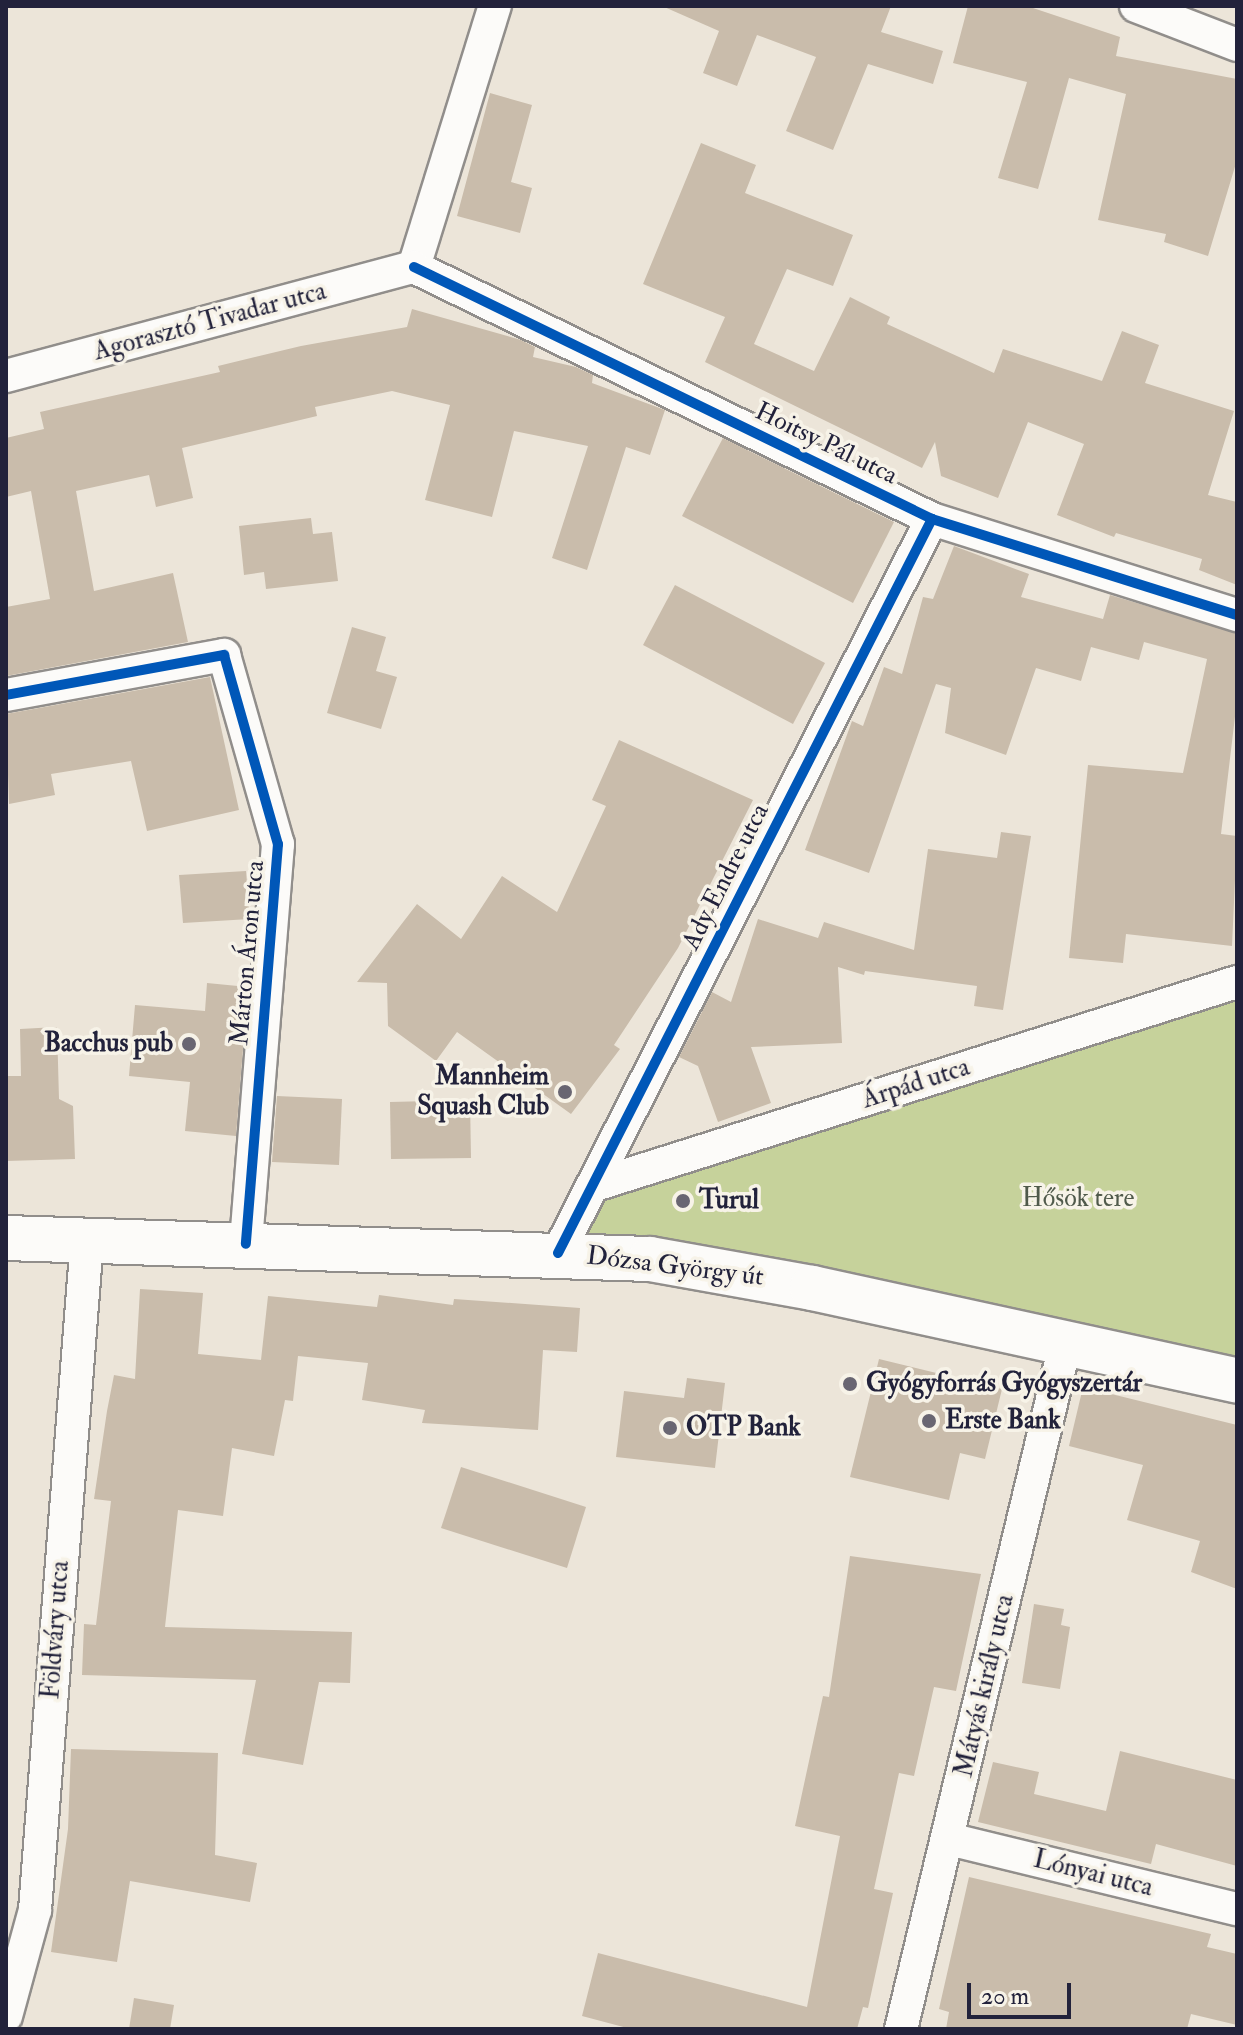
<!DOCTYPE html>
<meta charset="utf-8">
<style>
body{margin:0}
#map{position:relative;width:1243px;height:2035px;overflow:hidden;background:#ece5d9;font-family:"IM FELL Double Pica",serif}
div>[style]{position:absolute}
.green>*{inset:0;background:#c6d29b}
.building>*{inset:0;background:#c9bcab}
.roads{filter:drop-shadow(2px 0 #918e8b) drop-shadow(-2px 0 #918e8b) drop-shadow(0 2px #918e8b) drop-shadow(0 -2px #918e8b)}
.minor>*{height:32px;margin:-16px;padding:0 16px;transform-origin:16px;border-radius:16px;background:#fcfbf9}
.secondary>*{height:44px;margin:-22px;padding:0 22px;transform-origin:22px;border-radius:22px;background:#fcfbf9}
.cycleway>*{height:10px;margin:-5px;padding:0 5px;transform-origin:5px;border-radius:5px;background:#0057b8}
.dots>*{width:22px;height:22px;translate:-50% -50%;box-sizing:border-box;border:4px solid #f7f3e8;border-radius:50%}
span{translate:-50% -50%;white-space:nowrap;text-align:center;line-height:1.15;-webkit-text-stroke:7px #f7f3e8;paint-order:stroke}
.street-label{font-size:26px;color:#22223b}
.poi-label{font-size:26px;color:#22223b;font-weight:700}
.right{translate:-100% -50%;text-align:right}
.left{translate:0 -50%;text-align:left}
.park-label{font-size:26px;color:#505a4b}
.frame{position:absolute;inset:0;border:8px solid #22223b;pointer-events:none}
.scale{position:absolute;left:967px;top:1983px;width:104px;height:36px;box-sizing:border-box;border:4px solid #22223b;border-top:0;padding-left:10px;font-size:24px;line-height:28px;white-space:nowrap;color:#22223b;-webkit-text-stroke:6px #f7f3e8;paint-order:stroke}
</style>
<div id="map">
<div class="green">
<i style="clip-path:polygon(1237px 982px,1237px 1395px,558px 1253px,586px 1203px)"></i>
</div>
<div class="building">
<i style="clip-path:polygon(662px 6px,891px 6px,881px 32px,943px 51px,933px 84px,868px 64px,833px 150px,786px 131px,816px 57px,757px 35px,737px 86px,703px 73px,719px 31px)"></i>
<i style="clip-path:polygon(968px 6px,1033px 8px,1120px 37px,1116px 56px,1237px 79px,1237px 160px,1208px 256px,1164px 242px,1166px 234px,1098px 220px,1126px 94px,1069px 78px,1038px 189px,998px 178px,1027px 82px,953px 63px)"></i>
<i style="clip-path:polygon(490px 93px,532px 105px,511px 182px,532px 188px,520px 233px,457px 216px)"></i>
<i style="clip-path:polygon(701px 143px,756px 165px,745px 193px,853px 235px,833px 286px,787px 269px,754px 344px,814px 371px,850px 297px,890px 317px,887px 324px,994px 373px,1003px 349px,1102px 381px,1122px 331px,1159px 345px,1145px 383px,1234px 411px,1208px 495px,1237px 502px,1237px 585px,1199px 570px,1202px 559px,1116px 533px,1114px 537px,1057px 515px,1084px 444px,1028px 422px,998px 498px,941px 476px,935px 442px,922px 468px,705px 362px,725px 317px,643px 284px)"></i>
<i style="clip-path:polygon(412px 309px,521px 340px,535px 347px,533px 357px,576px 367px,593px 375px,592px 383px,665px 410px,650px 455px,626px 447px,587px 570px,552px 558px,588px 446px,514px 431px,492px 517px,425px 500px,450px 405px,392px 391px,315px 407px,317px 416px,182px 448px,193px 498px,156px 507px,149px 475px,76px 491px,94px 591px,173px 573px,188px 642px,6px 676px,6px 607px,50px 599px,31px 491px,6px 497px,6px 438px,44px 429px,40px 412px,220px 372px,218px 366px,301px 346px,407px 327px)"></i>
<i style="clip-path:polygon(723px 438px,894px 522px,853px 603px,682px 516px)"></i>
<i style="clip-path:polygon(311px 518px,313px 534px,332px 532px,338px 581px,266px 589px,264px 572px,244px 575px,239px 526px)"></i>
<i style="clip-path:polygon(954px 546px,1029px 574px,1021px 597px,1103px 619px,1110px 595px,1237px 633px,1237px 700px,1221px 834px,1237px 836px,1232px 946px,1126px 934px,1123px 963px,1069px 958px,1088px 765px,1183px 773px,1207px 659px,1144px 642px,1139px 660px,1091px 647px,1081px 681px,1036px 668px,1006px 755px,945px 733px,951px 688px,936px 684px,869px 873px,805px 850px,852px 721px,863px 726px,884px 667px,902px 674px,923px 597px,933px 599px)"></i>
<i style="clip-path:polygon(675px 585px,825px 663px,793px 724px,643px 645px)"></i>
<i style="clip-path:polygon(352px 627px,386px 637px,376px 671px,397px 677px,381px 729px,327px 713px)"></i>
<i style="clip-path:polygon(210px 677px,239px 810px,147px 831px,131px 761px,51px 774px,55px 795px,9px 804px,6px 714px)"></i>
<i style="clip-path:polygon(619px 740px,753px 800px,678px 948px,614px 1045px,620px 1049px,571px 1114px,457px 1032px,436px 1061px,388px 1026px,387px 983px,357px 982px,417px 904px,461px 939px,502px 876px,557px 912px,606px 806px,592px 800px)"></i>
<i style="clip-path:polygon(1001px 832px,1031px 836px,1003px 1010px,974px 1006px,977px 986px,865px 971px,864px 975px,838px 967px,842px 1043px,751px 1047px,771px 1103px,718px 1122px,698px 1066px,679px 1057px,712px 992px,731px 1002px,758px 919px,818px 938px,824px 922px,914px 950px,928px 849px,997px 858px)"></i>
<i style="clip-path:polygon(246px 871px,250px 919px,183px 923px,179px 875px)"></i>
<i style="clip-path:polygon(207px 983px,248px 987px,236px 1136px,185px 1131px,190px 1082px,129px 1076px,135px 1005px,205px 1011px)"></i>
<i style="clip-path:polygon(57px 1027px,59px 1099px,73px 1106px,75px 1159px,6px 1161px,6px 1076px,21px 1076px,20px 1029px)"></i>
<i style="clip-path:polygon(277px 1096px,342px 1099px,339px 1165px,272px 1162px)"></i>
<i style="clip-path:polygon(470px 1100px,471px 1158px,391px 1159px,390px 1102px)"></i>
<i style="clip-path:polygon(140px 1289px,203px 1293px,198px 1354px,261px 1360px,268px 1296px,377px 1307px,379px 1295px,453px 1305px,454px 1299px,580px 1308px,577px 1352px,543px 1350px,538px 1430px,422px 1423px,425px 1410px,362px 1400px,368px 1363px,298px 1356px,293px 1401px,285px 1400px,274px 1456px,232px 1448px,223px 1516px,178px 1510px,165px 1627px,352px 1632px,350px 1683px,319px 1682px,303px 1765px,242px 1754px,256px 1680px,82px 1675px,84px 1624px,96px 1625px,111px 1501px,94px 1499px,107px 1411px,114px 1375px,135px 1379px)"></i>
<i style="clip-path:polygon(879px 1359px,1002px 1389px,985px 1459px,960px 1453px,949px 1500px,850px 1477px)"></i>
<i style="clip-path:polygon(687px 1378px,725px 1383px,715px 1468px,616px 1457px,624px 1391px,684px 1398px)"></i>
<i style="clip-path:polygon(1083px 1387px,1237px 1425px,1237px 1589px,1191px 1572px,1200px 1541px,1127px 1520px,1143px 1465px,1069px 1446px)"></i>
<i style="clip-path:polygon(461px 1467px,586px 1507px,567px 1568px,441px 1528px)"></i>
<i style="clip-path:polygon(850px 1556px,981px 1574px,956px 1691px,934px 1687px,914px 1776px,899px 1773px,874px 1889px,893px 1893px,868px 2008px,863px 2007px,857px 2029px,631px 2029px,582px 2016px,598px 1953px,807px 2007px,840px 1836px,795px 1826px,823px 1696px,829px 1697px)"></i>
<i style="clip-path:polygon(1034px 1604px,1064px 1609px,1061px 1625px,1070px 1627px,1060px 1689px,1022px 1683px)"></i>
<i style="clip-path:polygon(71px 1749px,218px 1753px,215px 1855px,257px 1863px,250px 1902px,130px 1881px,117px 1962px,51px 1952px,68px 1829px)"></i>
<i style="clip-path:polygon(1120px 1751px,1237px 1780px,1237px 1866px,1156px 1844px,1151px 1864px,978px 1822px,993px 1762px,1039px 1772px,1034px 1794px,1106px 1811px)"></i>
<i style="clip-path:polygon(969px 1877px,1211px 1934px,1207px 1947px,1237px 1954px,1237px 2025px,1191px 2014px,1187px 2029px,946px 2029px,949px 2012px,939px 2009px)"></i>
<i style="clip-path:polygon(134px 1998px,174px 2005px,170px 2029px,129px 2029px)"></i>
</div>
<div class="roads">
<div class="minor">
<i style="left:1136px;top:6px;width:108px;rotate:21.1deg"></i>
<i style="left:414px;top:267px;width:576px;rotate:25.94deg"></i>
<i style="left:932px;top:519px;width:320px;rotate:17.5deg"></i>
<i style="left:414px;top:267px;width:273px;rotate:-72.8deg"></i>
<i style="left:6px;top:376px;width:422px;rotate:-15deg"></i>
<i style="left:6px;top:695px;width:222px;rotate:-10.4deg"></i>
<i style="left:224px;top:655px;width:197px;rotate:74.1deg"></i>
<i style="left:278px;top:844px;width:401px;rotate:94.6deg"></i>
<i style="left:595px;top:1185px;width:673px;rotate:-17.55deg"></i>
<i style="left:558px;top:1253px;width:824px;rotate:-63deg"></i>
<i style="left:949px;top:1839px;width:296px;rotate:13.7deg"></i>
<i style="left:6px;top:2016px;width:110px;rotate:-74.7deg"></i>
<i style="left:35px;top:1910px;width:672px;rotate:-85.56deg"></i>
<i style="left:901px;top:2029px;width:708px;rotate:-76.51deg"></i>
</div>
<div class="secondary">
<i style="left:6px;top:1238px;width:644px;rotate:1.87deg"></i>
<i style="left:650px;top:1259px;width:165px;rotate:10.1deg"></i>
<i style="left:812px;top:1288px;width:435px;rotate:12.3deg"></i>
</div>
</div>
<div class="cycleway">
<i style="left:414px;top:267px;width:576px;rotate:25.94deg"></i>
<i style="left:932px;top:519px;width:320px;rotate:17.5deg"></i>
<i style="left:6px;top:695px;width:222px;rotate:-10.4deg"></i>
<i style="left:224px;top:655px;width:197px;rotate:74.1deg"></i>
<i style="left:278px;top:844px;width:401px;rotate:94.6deg"></i>
<i style="left:558px;top:1253px;width:824px;rotate:-63deg"></i>
</div>
<div class="dots">
<i style="left:189px;top:1044px;background:#696672"></i>
<i style="left:565px;top:1092px;background:#696672"></i>
<i style="left:683px;top:1201px;background:#696672"></i>
<i style="left:850px;top:1384px;background:#696672"></i>
<i style="left:929px;top:1421px;background:#696672"></i>
<i style="left:670px;top:1428px;background:#696672"></i>
</div>
<div class="street-label">
<span style="left:210px;top:322px;rotate:-15deg">Agorasztó Tivadar utca</span>
<span style="left:826px;top:444px;rotate:26deg">Hoitsy Pál utca</span>
<span style="left:726px;top:877px;rotate:-63deg">Ady Endre utca</span>
<span style="left:248px;top:953px;rotate:-85deg">Márton Áron utca</span>
<span style="left:916px;top:1084px;rotate:-18deg">Árpád utca</span>
<span style="left:675px;top:1267px;rotate:7deg">Dózsa György út</span>
<span style="left:56px;top:1630px;rotate:-86deg">Földváry utca</span>
<span style="left:985px;top:1686px;rotate:-77deg">Mátyás király utca</span>
<span style="left:1093px;top:1874px;rotate:14deg">Lónyai utca</span>
</div>
<div class="poi-label">
<span class="right" style="left:173px;top:1044px">Bacchus pub</span>
<span class="right" style="left:549px;top:1092px">Mannheim<br>Squash Club</span>
<span class="left" style="left:699px;top:1201px">Turul</span>
<span class="left" style="left:866px;top:1384px">Gyógyforrás Gyógyszertár</span>
<span class="left" style="left:945px;top:1421px">Erste Bank</span>
<span class="left" style="left:686px;top:1428px">OTP Bank</span>
</div>
<div class="park-label">
<span style="left:1078px;top:1199px">Hősök tere</span>
</div>
<div class="frame"></div>
<div class="scale">20 m</div>
</div>
